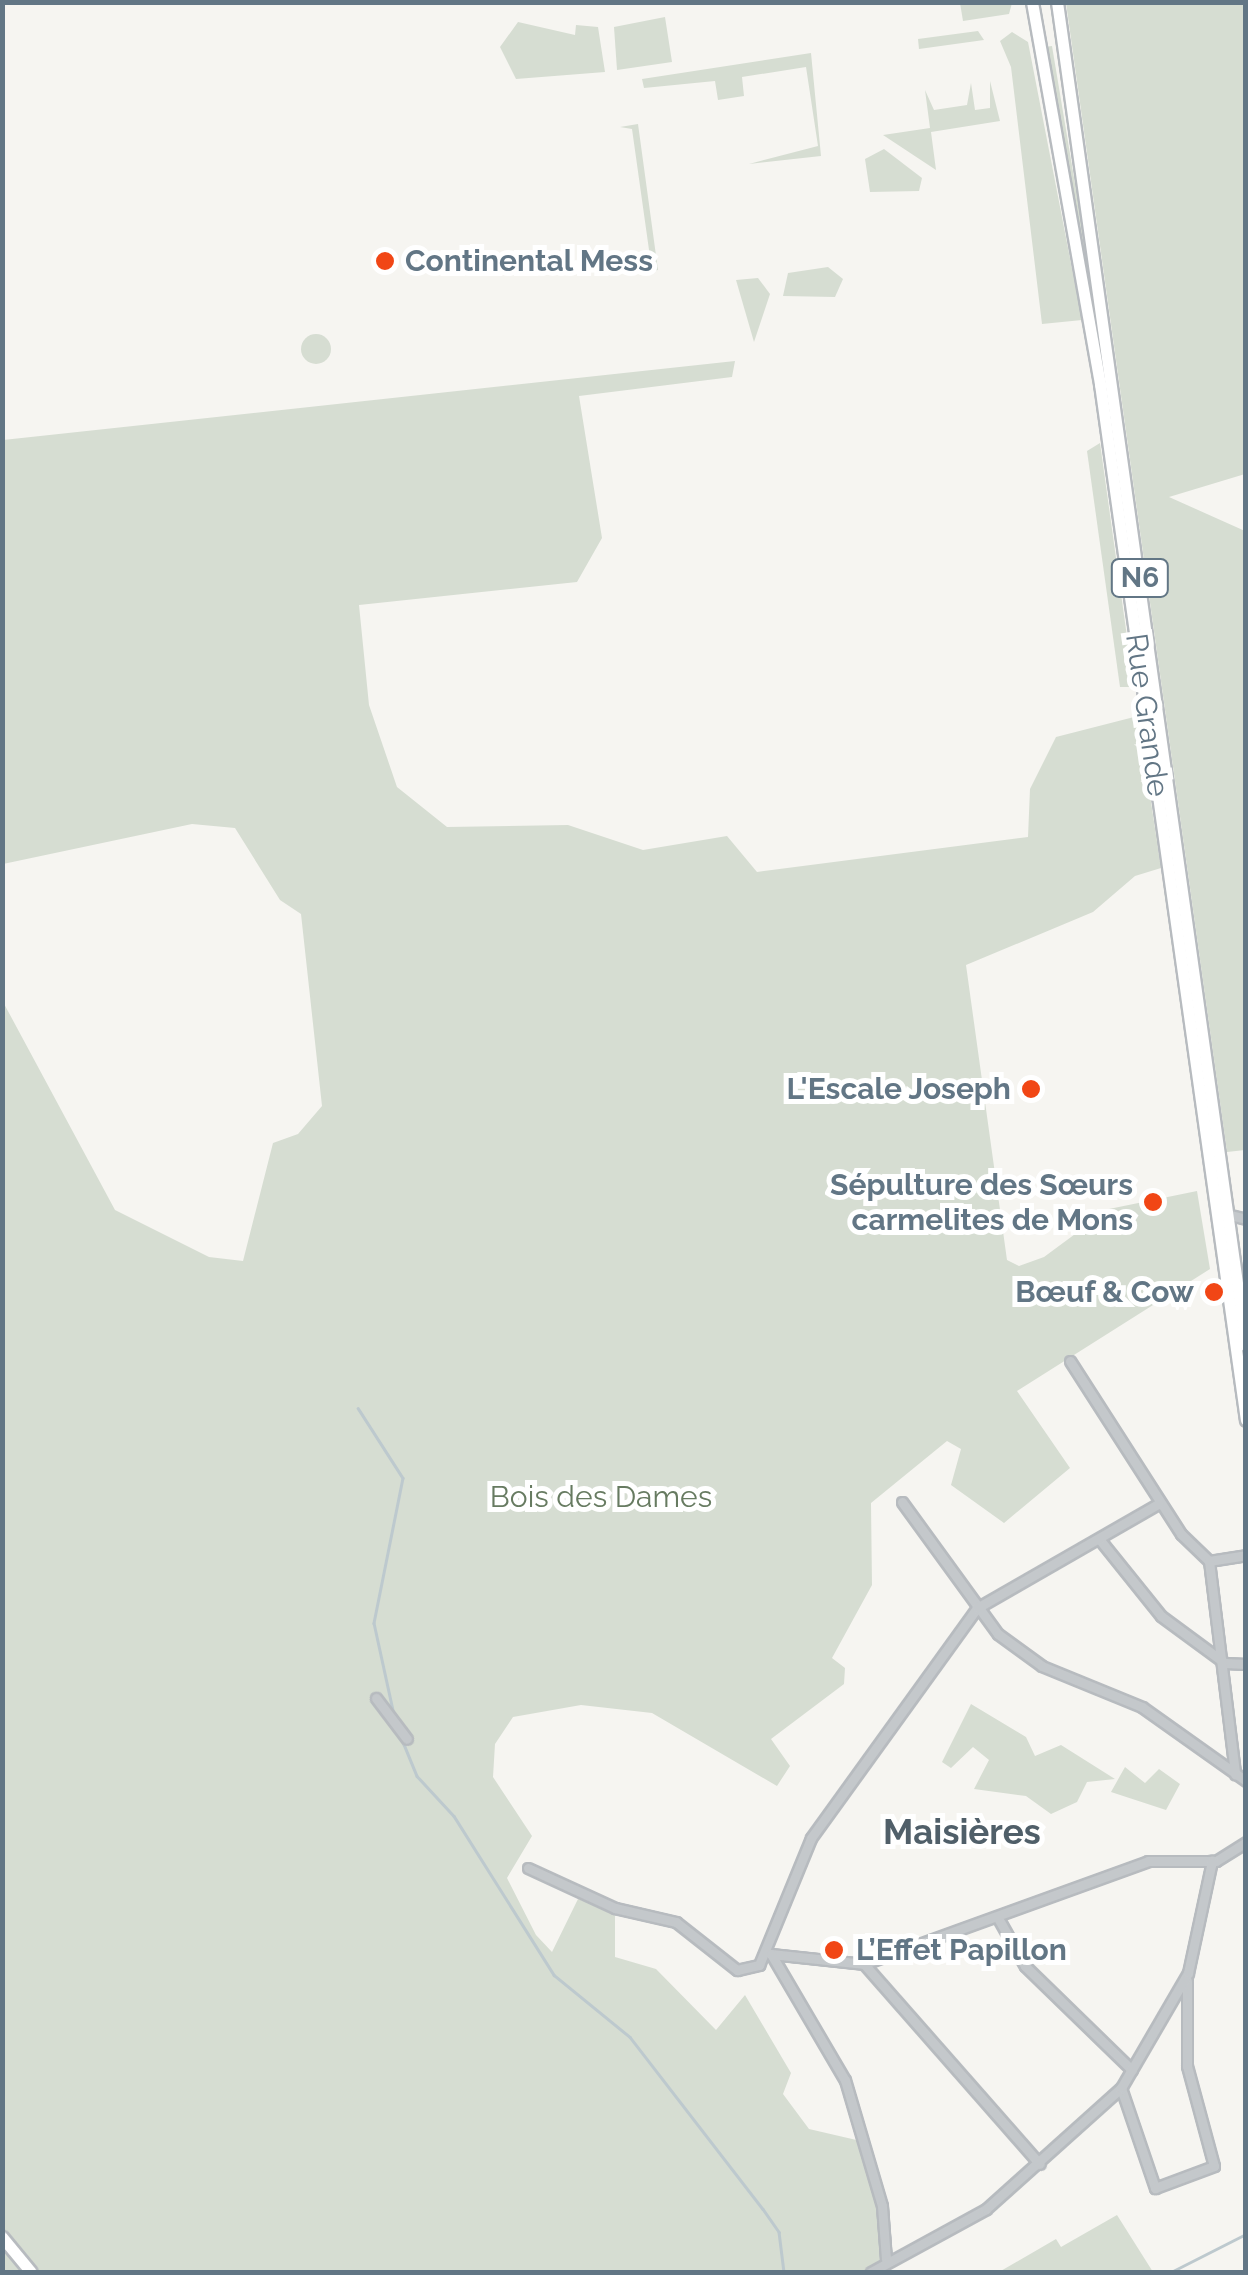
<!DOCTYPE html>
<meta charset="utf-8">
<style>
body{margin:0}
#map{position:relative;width:1248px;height:2275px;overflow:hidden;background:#f6f5f1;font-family:Raleway,sans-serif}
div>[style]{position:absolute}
.green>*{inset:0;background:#d6ddd2}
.round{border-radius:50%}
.stream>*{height:2.5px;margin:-1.25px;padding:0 1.25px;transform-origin:1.25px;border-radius:1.25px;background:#bdc9ce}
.roads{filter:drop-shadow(2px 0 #b7bbbf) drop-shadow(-2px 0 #b7bbbf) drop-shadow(0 2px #b7bbbf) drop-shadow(0 -2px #b7bbbf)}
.minor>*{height:9px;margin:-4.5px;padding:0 4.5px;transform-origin:4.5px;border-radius:4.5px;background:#c4c8cb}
.major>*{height:11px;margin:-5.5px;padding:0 5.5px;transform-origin:5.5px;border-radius:5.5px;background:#fff}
.dots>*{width:28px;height:28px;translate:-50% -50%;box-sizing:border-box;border:5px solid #fff;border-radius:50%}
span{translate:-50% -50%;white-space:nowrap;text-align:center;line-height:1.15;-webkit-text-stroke:10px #fff;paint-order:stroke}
.shield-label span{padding:2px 8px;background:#fff;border:2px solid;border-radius:8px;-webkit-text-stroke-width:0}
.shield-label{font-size:28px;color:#627685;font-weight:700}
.poi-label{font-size:30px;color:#627685;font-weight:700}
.left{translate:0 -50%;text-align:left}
.right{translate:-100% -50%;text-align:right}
.street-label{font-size:30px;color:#627685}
.park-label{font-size:30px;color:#677b61}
.quarter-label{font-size:35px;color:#505f69;font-weight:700}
.frame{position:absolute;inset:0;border:5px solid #627685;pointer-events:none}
</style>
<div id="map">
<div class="green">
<i style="clip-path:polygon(960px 3px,960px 2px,1012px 3px,1009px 14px,963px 21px)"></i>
<i style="clip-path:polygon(1066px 3px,1245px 3px,1245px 474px,1169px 497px,1245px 531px,1245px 1150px,1227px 1152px)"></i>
<i style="clip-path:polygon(665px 17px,672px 62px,617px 70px,614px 27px)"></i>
<i style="clip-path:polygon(518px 22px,575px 35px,576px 25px,598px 27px,605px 72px,516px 79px,500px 47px)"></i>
<i style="clip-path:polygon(978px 31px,984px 40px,919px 49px,918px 39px)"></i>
<i style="clip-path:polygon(1012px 32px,1028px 42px,1082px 320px,1042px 324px,1011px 67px,1000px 41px)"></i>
<i style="clip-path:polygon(1052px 46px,1103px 351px,1104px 384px,1044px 47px)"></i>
<i style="clip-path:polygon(811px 53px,821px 156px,749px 164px,818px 146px,806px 67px,742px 77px,744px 96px,718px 100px,715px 81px,644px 88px,642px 79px)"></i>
<i style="clip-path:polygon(990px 81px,1000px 121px,931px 132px,936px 170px,883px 135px,930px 128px,925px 90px,934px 110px,967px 105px,971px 83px,975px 110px,990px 108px)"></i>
<i style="clip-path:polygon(638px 124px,658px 270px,640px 273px,651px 264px,632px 129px,620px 127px)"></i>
<i style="clip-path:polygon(884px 149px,922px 178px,919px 191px,870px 192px,865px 159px)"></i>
<i style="clip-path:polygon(828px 267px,843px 279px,835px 297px,783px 296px,788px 273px)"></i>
<i style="clip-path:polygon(758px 278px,770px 294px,754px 342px,736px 280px)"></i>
<i class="round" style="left:301px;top:334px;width:30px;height:30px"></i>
<i style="clip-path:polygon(735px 361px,732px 377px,579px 396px,602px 538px,577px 582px,359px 605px,369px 705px,397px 787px,447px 827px,568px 825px,643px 850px,727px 836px,757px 872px,1028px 837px,1030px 789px,1056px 737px,1138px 716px,1161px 868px,1135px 876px,1093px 912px,966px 965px,1007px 1260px,1019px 1266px,1044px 1257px,1109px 1209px,1197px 1191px,1210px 1269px,1017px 1391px,1070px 1468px,1004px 1523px,951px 1485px,961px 1449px,947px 1441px,871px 1503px,872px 1585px,832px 1658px,845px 1668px,844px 1684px,771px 1739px,790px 1766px,777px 1786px,652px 1713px,581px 1705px,513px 1717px,495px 1744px,493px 1777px,532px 1836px,507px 1878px,536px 1935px,552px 1952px,578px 1899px,615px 1912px,615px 1957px,656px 1969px,716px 2030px,745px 1995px,791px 2073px,783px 2094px,809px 2129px,865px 2142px,886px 2259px,871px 2272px,3px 2272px,2px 1000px,115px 1210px,209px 1257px,243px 1261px,273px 1143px,298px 1134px,322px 1106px,301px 914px,280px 900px,235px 828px,192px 824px,3px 864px,3px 440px)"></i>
<i style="clip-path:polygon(1100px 443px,1134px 687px,1120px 687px,1087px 451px)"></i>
<i style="clip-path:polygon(971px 1704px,1026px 1737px,1035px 1756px,1061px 1745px,1115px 1779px,1087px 1782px,1077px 1802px,1051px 1814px,1026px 1796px,974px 1789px,989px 1760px,973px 1747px,951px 1768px,942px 1762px)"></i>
<i style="clip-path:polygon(1125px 1767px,1145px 1783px,1159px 1769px,1180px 1784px,1166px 1810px,1111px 1792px)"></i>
<i style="clip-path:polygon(1117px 2215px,1153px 2272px,999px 2272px,1056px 2239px,1061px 2247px)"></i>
</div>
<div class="stream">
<i style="left:358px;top:1408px;width:83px;rotate:57.3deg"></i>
<i style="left:403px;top:1478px;width:148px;rotate:101.3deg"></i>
<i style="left:374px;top:1623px;width:94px;rotate:77.7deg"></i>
<i style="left:401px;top:1737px;width:42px;rotate:67.7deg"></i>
<i style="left:417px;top:1776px;width:54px;rotate:47.2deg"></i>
<i style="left:454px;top:1816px;width:188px;rotate:57.8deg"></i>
<i style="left:554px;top:1975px;width:98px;rotate:39.2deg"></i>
<i style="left:630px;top:2037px;width:217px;rotate:52.3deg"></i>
<i style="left:763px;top:2209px;width:28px;rotate:55deg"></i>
<i style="left:779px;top:2232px;width:40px;rotate:82.9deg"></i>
<i style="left:1171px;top:2272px;width:84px;rotate:-26.9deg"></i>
</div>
<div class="roads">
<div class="minor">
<i style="left:1230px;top:1215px;width:16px;rotate:14deg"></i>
<i style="left:1070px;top:1361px;width:206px;rotate:57.3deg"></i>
<i style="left:1181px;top:1534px;width:39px;rotate:44deg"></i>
<i style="left:1209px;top:1561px;width:37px;rotate:-9deg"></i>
<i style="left:902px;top:1502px;width:163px;rotate:54deg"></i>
<i style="left:998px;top:1634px;width:54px;rotate:36deg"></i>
<i style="left:1042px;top:1666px;width:108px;rotate:22.3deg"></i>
<i style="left:1142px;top:1707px;width:128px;rotate:35.4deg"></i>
<i style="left:1100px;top:1540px;width:97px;rotate:51.2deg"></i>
<i style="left:1161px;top:1616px;width:79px;rotate:36.3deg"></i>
<i style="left:1225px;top:1663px;width:21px;rotate:3deg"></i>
<i style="left:1209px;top:1561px;width:215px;rotate:83deg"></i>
<i style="left:376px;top:1698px;width:51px;rotate:52.9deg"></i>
<i style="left:528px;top:1868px;width:96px;rotate:24.7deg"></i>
<i style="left:615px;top:1908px;width:63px;rotate:12.9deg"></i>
<i style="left:676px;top:1922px;width:78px;rotate:38.2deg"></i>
<i style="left:737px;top:1970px;width:23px;rotate:-13deg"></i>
<i style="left:759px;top:1965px;width:137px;rotate:-67.7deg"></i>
<i style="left:811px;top:1838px;width:284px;rotate:-54.2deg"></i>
<i style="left:977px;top:1608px;width:209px;rotate:-29.9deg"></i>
<i style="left:998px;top:1918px;width:55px;rotate:60.6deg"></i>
<i style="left:1025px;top:1966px;width:149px;rotate:44.2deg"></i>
<i style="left:771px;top:1954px;width:94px;rotate:6.1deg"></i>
<i style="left:864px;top:1964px;width:302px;rotate:-19.9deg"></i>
<i style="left:1148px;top:1861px;width:68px"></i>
<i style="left:1216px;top:1861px;width:36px;rotate:-32deg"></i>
<i style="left:771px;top:1954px;width:146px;rotate:59.6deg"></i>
<i style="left:845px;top:2080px;width:131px;rotate:73.6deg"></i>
<i style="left:882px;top:2206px;width:53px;rotate:85.7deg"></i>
<i style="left:864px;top:1964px;width:266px;rotate:48.7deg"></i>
<i style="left:1121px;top:2088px;width:106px;rotate:71.2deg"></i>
<i style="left:1155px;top:2188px;width:63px;rotate:-20.4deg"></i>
<i style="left:1214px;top:2166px;width:104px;rotate:-105.1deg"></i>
<i style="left:1187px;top:2066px;width:85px;rotate:-90deg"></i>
<i style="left:871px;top:2272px;width:131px;rotate:-28.7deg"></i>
<i style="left:986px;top:2209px;width:181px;rotate:-41.9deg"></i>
<i style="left:1121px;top:2088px;width:133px;rotate:-59.8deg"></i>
<i style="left:1188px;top:1973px;width:115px;rotate:-77.9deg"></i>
</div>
<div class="major">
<i style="left:1032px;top:2px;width:388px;rotate:79.9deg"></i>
<i style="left:1100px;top:384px;width:1046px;rotate:81.98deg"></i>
<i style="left:1057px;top:2px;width:1357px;rotate:82deg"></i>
<i style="left:2px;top:2237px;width:45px;rotate:50.4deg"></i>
</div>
</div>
<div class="dots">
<i style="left:385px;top:261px;background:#f14615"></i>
<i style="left:1031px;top:1089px;background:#f14615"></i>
<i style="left:1153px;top:1202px;background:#f14615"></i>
<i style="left:1214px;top:1292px;background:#f14615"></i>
<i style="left:834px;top:1950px;background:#f14615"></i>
</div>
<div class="shield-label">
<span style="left:1140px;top:578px">N6</span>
</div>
<div class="poi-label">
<span class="left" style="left:405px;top:261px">Continental Mess</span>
<span class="right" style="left:1011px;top:1089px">L'Escale Joseph</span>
<span class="right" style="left:1133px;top:1202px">Sépulture des Sœurs<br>carmelites de Mons</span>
<span class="right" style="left:1194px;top:1292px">Bœuf &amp; Cow</span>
<span class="left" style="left:856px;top:1950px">L’Effet Papillon</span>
</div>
<div class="street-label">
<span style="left:1147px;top:715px;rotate:82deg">Rue Grande</span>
</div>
<div class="park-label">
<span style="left:601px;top:1497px">Bois des Dames</span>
</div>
<div class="quarter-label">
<span style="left:962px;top:1832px">Maisières</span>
</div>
<div class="frame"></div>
</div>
